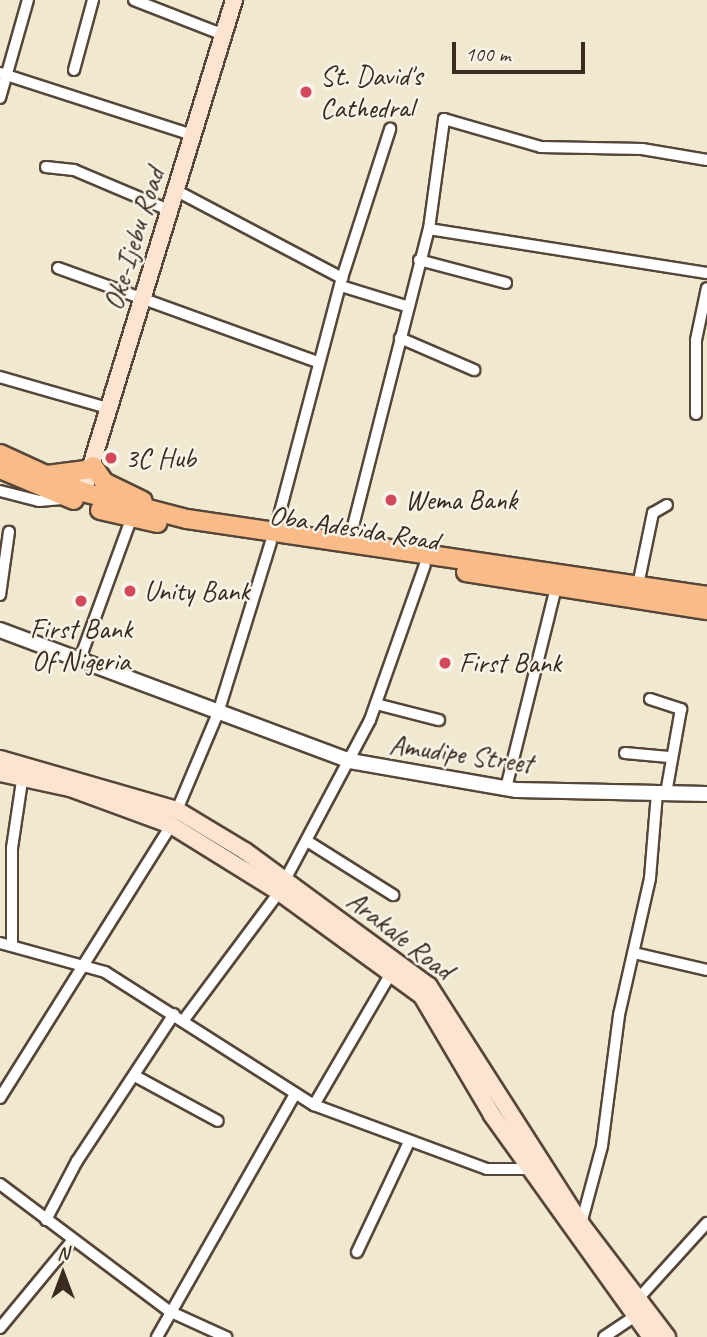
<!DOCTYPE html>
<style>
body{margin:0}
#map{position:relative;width:707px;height:1337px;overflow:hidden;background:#f0e8cf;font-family:Caveat,sans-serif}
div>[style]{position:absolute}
.roads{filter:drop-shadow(2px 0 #564639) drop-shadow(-2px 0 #564639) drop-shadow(0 2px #564639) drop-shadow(0 -2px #564639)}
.minor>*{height:10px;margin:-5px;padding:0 5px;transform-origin:5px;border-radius:5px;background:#fff}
.tertiary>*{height:14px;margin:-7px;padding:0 7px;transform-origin:7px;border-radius:7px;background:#fff}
.secondary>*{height:16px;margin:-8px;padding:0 8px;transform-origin:8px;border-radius:8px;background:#fde4d0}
.primary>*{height:18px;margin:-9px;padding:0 9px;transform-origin:9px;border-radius:9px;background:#f9bc89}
.dots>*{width:19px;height:19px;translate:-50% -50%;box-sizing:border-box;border:4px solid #f7f3e8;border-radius:50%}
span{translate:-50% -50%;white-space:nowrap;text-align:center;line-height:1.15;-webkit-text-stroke:5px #f7f3e8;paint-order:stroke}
.poi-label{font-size:28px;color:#3b2a1e}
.left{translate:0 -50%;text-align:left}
.street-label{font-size:28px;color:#3b2a1e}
.north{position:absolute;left:28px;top:1239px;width:70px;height:70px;-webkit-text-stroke:5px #f7f3e8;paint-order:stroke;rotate:0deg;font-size:19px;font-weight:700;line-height:28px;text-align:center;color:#3b2a1e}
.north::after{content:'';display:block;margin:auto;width:24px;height:32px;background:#3b2a1e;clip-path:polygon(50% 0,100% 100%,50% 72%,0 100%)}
.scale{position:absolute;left:452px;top:42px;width:133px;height:32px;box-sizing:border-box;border:4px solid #3b2a1e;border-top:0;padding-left:9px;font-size:21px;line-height:24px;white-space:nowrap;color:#3b2a1e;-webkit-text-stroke:5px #f7f3e8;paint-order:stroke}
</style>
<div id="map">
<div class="roads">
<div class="minor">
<i style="left:134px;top:0;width:97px;rotate:21.3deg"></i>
<i style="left:74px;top:70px;width:73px;rotate:-74.8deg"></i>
<i style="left:0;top:73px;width:202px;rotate:17.9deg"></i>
<i style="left:0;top:98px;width:102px;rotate:-74.1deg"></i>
<i style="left:46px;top:167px;width:28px;rotate:6deg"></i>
<i style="left:74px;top:170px;width:105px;rotate:22.9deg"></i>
<i style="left:177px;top:191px;width:187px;rotate:27.8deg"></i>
<i style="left:429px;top:229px;width:111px;rotate:-82.2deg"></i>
<i style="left:444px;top:119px;width:101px;rotate:16.1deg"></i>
<i style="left:541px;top:147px;width:101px;rotate:1.1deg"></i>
<i style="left:642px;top:149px;width:66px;rotate:9.6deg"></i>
<i style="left:419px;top:260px;width:90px;rotate:14.8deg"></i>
<i style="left:58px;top:268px;width:276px;rotate:19.9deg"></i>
<i style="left:341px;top:286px;width:68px;rotate:17.1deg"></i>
<i style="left:400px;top:338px;width:81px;rotate:23.4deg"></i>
<i style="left:0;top:377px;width:116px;rotate:16.1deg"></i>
<i style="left:696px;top:414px;width:74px;rotate:-90deg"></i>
<i style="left:696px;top:340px;width:53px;rotate:-78.1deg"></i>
<i style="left:0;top:491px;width:40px;rotate:14.4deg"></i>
<i style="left:39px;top:501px;width:23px;rotate:-5deg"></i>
<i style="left:275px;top:531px;width:262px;rotate:-75.2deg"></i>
<i style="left:342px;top:278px;width:157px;rotate:-72.1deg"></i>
<i style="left:349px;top:542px;width:323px;rotate:-75.7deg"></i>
<i style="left:429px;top:229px;width:281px;rotate:9deg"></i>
<i style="left:637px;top:590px;width:79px;rotate:-78.3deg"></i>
<i style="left:653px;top:513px;width:16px;rotate:-30deg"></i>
<i style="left:0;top:595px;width:64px;rotate:-81.9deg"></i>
<i style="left:81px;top:656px;width:146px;rotate:-69.9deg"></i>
<i style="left:650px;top:699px;width:33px;rotate:18deg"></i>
<i style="left:681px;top:709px;width:85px;rotate:100.1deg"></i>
<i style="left:376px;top:704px;width:65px;rotate:14.3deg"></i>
<i style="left:625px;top:753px;width:44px;rotate:5.2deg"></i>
<i style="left:506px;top:788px;width:207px;rotate:-76deg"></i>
<i style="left:177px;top:810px;width:105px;rotate:-67.1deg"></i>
<i style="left:218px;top:713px;width:179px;rotate:-72.8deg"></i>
<i style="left:307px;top:841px;width:102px;rotate:32.1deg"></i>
<i style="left:285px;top:880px;width:181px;rotate:-62deg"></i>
<i style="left:370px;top:720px;width:164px;rotate:-70.5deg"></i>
<i style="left:0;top:943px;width:109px;rotate:15.4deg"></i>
<i style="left:105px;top:972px;width:248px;rotate:32.5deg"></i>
<i style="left:314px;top:1105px;width:184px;rotate:20.3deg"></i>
<i style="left:487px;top:1169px;width:47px"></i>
<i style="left:12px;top:945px;width:97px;rotate:-90deg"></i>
<i style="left:12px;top:848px;width:75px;rotate:-81.5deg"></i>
<i style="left:634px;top:953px;width:75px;rotate:13.1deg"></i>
<i style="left:183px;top:1021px;width:161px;rotate:-53.3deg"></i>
<i style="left:135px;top:1076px;width:94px;rotate:28.5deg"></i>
<i style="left:0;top:1098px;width:322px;rotate:-57.9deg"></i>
<i style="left:314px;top:1105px;width:153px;rotate:-59.7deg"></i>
<i style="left:0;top:1184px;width:211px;rotate:36.9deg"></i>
<i style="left:169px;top:1311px;width:63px;rotate:24.5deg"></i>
<i style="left:46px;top:1220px;width:67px;rotate:-62.3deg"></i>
<i style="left:77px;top:1161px;width:176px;rotate:-56.6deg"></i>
<i style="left:581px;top:1224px;width:81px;rotate:-74.9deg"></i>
<i style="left:602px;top:1146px;width:132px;rotate:-82.6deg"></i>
<i style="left:619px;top:1015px;width:140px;rotate:-77.2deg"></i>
<i style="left:650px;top:878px;width:85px;rotate:-85.3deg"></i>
<i style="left:357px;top:1252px;width:122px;rotate:-64.7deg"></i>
<i style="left:638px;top:1299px;width:103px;rotate:-47.8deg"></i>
<i style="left:0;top:1328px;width:113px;rotate:-50.4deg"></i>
<i style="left:157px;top:1337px;width:277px;rotate:-60.4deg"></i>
<i style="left:604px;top:1337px;width:37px;rotate:-34deg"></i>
</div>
<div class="tertiary">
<i style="left:0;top:630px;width:374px;rotate:20.5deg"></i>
<i style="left:350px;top:761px;width:169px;rotate:9.9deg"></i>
<i style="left:517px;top:790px;width:190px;rotate:1.2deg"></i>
</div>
<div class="secondary">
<i style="left:83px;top:492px;width:515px;rotate:-72.94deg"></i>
<i style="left:0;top:759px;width:184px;rotate:16.1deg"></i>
<i style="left:177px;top:810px;width:79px;rotate:31.1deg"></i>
<i style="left:245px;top:851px;width:228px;rotate:36.3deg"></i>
<i style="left:429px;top:986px;width:282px;rotate:57.4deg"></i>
<i style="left:581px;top:1224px;width:142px;rotate:52.7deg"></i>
<i style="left:0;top:773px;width:72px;rotate:12.1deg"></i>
<i style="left:70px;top:788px;width:108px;rotate:20.1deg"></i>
<i style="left:171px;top:825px;width:127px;rotate:31.8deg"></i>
<i style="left:279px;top:892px;width:177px;rotate:36deg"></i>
<i style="left:422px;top:996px;width:138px;rotate:59.5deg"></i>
<i style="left:492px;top:1115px;width:273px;rotate:54.4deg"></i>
</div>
<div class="primary">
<i style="left:0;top:454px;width:91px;rotate:24.6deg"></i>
<i style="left:83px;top:492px;width:107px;rotate:14.6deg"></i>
<i style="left:187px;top:519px;width:526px;rotate:8.42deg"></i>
<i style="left:93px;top:466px;width:19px;rotate:55deg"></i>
<i style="left:104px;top:482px;width:43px;rotate:26deg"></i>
<i style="left:0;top:469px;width:80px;rotate:22.7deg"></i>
<i style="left:47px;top:475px;width:45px;rotate:-7.6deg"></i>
<i style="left:100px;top:510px;width:59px;rotate:12.6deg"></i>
<i style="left:466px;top:572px;width:244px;rotate:9deg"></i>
</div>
</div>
<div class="dots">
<i style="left:306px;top:92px;background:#d1495b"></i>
<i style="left:111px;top:458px;background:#d1495b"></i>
<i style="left:391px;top:500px;background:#d1495b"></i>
<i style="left:130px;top:591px;background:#d1495b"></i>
<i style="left:81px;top:601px;background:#d1495b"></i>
<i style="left:445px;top:663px;background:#d1495b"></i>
</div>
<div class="poi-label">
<span class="left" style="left:320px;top:92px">St. David's<br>Cathedral</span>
<span class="left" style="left:125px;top:458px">3C Hub</span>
<span class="left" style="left:405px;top:500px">Wema Bank</span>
<span class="left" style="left:144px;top:591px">Unity Bank</span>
<span style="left:81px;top:645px">First Bank<br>Of Nigeria</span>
<span class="left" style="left:459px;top:663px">First Bank</span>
</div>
<div class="street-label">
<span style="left:134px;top:239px;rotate:-73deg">Oke-Ijebu Road</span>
<span style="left:354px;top:528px;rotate:9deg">Oba Adesida Road</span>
<span style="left:461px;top:754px;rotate:8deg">Amudipe Street</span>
<span style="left:400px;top:935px;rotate:38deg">Arakale Road</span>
</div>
<div class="north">N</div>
<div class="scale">100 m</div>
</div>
